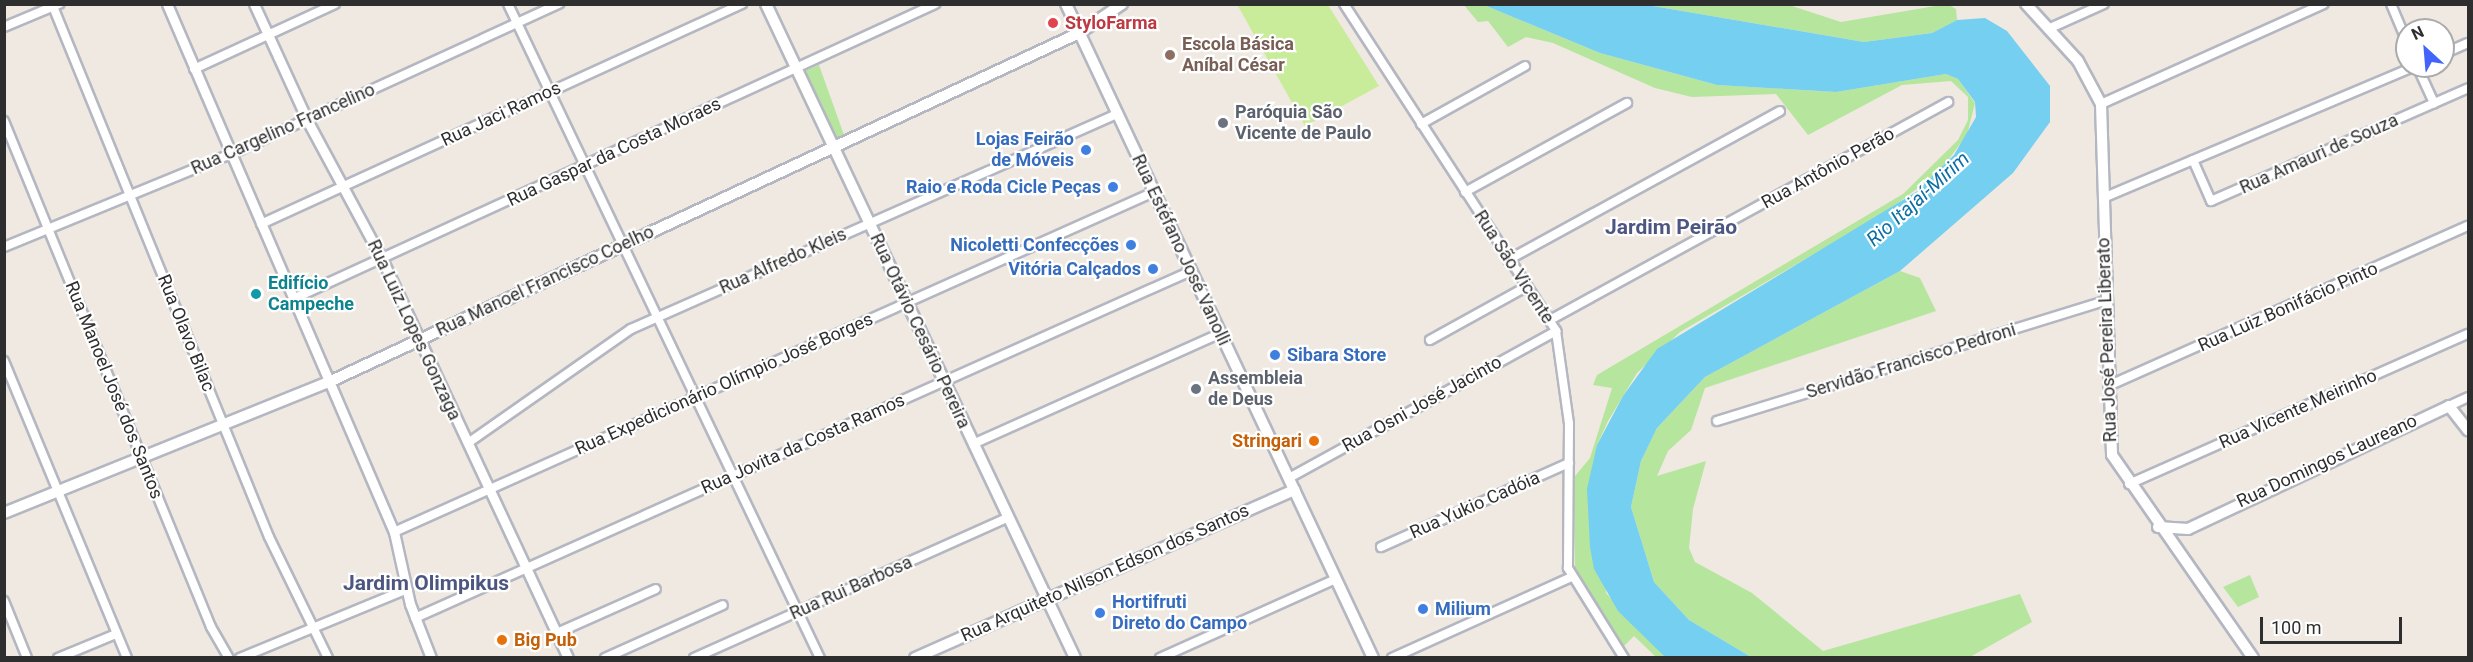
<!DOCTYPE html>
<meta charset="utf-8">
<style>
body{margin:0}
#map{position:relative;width:2473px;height:662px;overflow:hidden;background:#efe9e1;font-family:Roboto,sans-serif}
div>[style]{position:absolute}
.green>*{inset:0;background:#b6e59e}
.pitch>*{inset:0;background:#c9ec9a}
.water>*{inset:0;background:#75cff0}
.roads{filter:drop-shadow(2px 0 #b4b7c1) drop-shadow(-2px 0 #b4b7c1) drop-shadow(0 2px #b4b7c1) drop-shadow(0 -2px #b4b7c1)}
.minor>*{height:8px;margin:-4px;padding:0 4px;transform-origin:4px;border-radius:4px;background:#fff}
.tertiary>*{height:9px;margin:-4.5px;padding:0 4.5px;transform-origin:4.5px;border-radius:4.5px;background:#fff}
.secondary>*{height:10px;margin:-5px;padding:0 5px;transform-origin:5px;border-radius:5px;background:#fff}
.dots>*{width:16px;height:16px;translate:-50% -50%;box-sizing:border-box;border:3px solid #fff;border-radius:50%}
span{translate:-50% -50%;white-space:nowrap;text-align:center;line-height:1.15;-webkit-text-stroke:4.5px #fff;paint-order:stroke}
.health-label{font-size:18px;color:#be3a42;font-weight:700}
.left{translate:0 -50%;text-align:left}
.education-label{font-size:18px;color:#785e54;font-weight:700}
.worship-label{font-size:18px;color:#5b616d;font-weight:700}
.street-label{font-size:18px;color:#2e2e2e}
.shop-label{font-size:18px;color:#366cbe;font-weight:700}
.right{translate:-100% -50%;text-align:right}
.culture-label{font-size:18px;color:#0d838f;font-weight:700}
.food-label{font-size:18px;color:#c56008;font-weight:700}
.water-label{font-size:20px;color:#0d6fa3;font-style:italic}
.quarter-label{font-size:21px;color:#4d5680;font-weight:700}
.frame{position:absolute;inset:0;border:6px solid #2e2e2e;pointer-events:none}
.north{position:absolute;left:2395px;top:18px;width:60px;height:60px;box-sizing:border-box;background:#fff;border:2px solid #ababab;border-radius:50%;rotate:334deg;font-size:16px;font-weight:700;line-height:24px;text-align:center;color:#2e2e2e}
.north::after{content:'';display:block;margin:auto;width:21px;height:27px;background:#4264fb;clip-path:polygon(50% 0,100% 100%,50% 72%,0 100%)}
.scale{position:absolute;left:2260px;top:617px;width:142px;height:27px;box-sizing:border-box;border:3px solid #2e2e2e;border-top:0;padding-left:8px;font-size:18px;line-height:21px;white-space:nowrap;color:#2e2e2e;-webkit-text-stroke:4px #fff;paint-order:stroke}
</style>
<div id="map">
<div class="green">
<i style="clip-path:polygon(1947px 4px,1956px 9px,1957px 20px,1932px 33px,1864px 42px,1647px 5px,1789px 5px,1841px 22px)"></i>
<i style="clip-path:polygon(1464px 5px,1484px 5px,1600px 53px,1717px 85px,1836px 92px,1946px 74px,1958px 79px,1975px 103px,1967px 135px,1939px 172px,1886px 212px,1680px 332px,1637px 373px,1608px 421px,1597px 445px,1606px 593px,1665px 657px,1656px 657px,1634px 636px,1622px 648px,1575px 573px,1575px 476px,1590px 458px,1612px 388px,1593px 385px,1597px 375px,1903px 194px,1958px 140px,1968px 120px,1968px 97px,1951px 81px,1902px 85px,1808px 135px,1776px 94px,1692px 97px,1655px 88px,1553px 43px,1526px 37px,1508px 47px,1488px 21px,1478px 22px)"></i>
<i style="clip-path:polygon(819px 65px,844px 135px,837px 139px,805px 71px)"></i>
<i style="clip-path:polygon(1900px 271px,1920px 278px,1936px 311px,1705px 388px,1691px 430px,1668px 451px,1657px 476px,1706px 461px,1693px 509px,1689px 548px,1695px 562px,1752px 593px,1823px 651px,2020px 594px,2032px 622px,1970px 657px,1751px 657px,1689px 620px,1654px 582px,1631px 507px,1641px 461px,1657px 428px,1705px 377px)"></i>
<i style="clip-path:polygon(2250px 575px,2259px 597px,2238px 607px,2223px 587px)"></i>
</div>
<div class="pitch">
<i style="clip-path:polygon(1328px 5px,1379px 86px,1305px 126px,1238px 6px)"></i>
</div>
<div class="water">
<i style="clip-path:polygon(1484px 5px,1647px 5px,1864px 42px,1932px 33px,1957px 20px,1985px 18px,2007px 31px,2050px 86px,2050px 122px,2013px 173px,1900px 271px,1705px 377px,1657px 428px,1641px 461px,1631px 507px,1654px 582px,1689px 620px,1751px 657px,1665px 657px,1618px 611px,1594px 569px,1590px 547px,1587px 489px,1597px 445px,1623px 396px,1657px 349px,1916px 192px,1954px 155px,1976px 117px,1975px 102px,1958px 79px,1946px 74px,1836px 92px,1717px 85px,1600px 53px)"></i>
</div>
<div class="roads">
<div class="minor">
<i style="left:52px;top:4px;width:575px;rotate:67.85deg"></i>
<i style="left:269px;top:537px;width:135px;rotate:64deg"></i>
<i style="left:508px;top:4px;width:725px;rotate:64.5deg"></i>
<i style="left:1344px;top:4px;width:390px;rotate:57deg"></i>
<i style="left:1556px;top:331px;width:94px;rotate:82deg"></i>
<i style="left:1569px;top:424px;width:144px;rotate:90.4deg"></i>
<i style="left:1568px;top:568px;width:106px;rotate:58.1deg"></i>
<i style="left:2391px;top:4px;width:41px;rotate:67.2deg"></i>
<i style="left:4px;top:27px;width:60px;rotate:-22.7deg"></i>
<i style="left:2048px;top:29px;width:61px;rotate:-24.1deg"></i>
<i style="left:2443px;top:54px;width:27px;rotate:-24deg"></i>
<i style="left:2417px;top:66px;width:41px;rotate:65.3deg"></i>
<i style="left:194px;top:69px;width:155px;rotate:-24.7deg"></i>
<i style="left:2101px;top:104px;width:244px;rotate:-24.2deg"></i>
<i style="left:4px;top:121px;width:547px;rotate:67.75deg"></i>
<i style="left:211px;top:627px;width:36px;rotate:60deg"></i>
<i style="left:1421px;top:124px;width:119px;rotate:-29.1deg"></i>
<i style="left:2193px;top:160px;width:45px;rotate:66.3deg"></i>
<i style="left:2211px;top:201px;width:281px;rotate:-23.7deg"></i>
<i style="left:1465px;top:192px;width:185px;rotate:-28.8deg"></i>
<i style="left:2103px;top:198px;width:339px;rotate:-22.9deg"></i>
<i style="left:261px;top:224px;width:529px;rotate:-24.58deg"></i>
<i style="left:4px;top:247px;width:245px;rotate:-22.3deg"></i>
<i style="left:231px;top:154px;width:361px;rotate:-24.6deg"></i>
<i style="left:1508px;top:260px;width:310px;rotate:-28.7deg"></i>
<i style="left:293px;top:299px;width:707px;rotate:-24.68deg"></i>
<i style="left:1550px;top:320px;width:454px;rotate:-28.7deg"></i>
<i style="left:1430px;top:340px;width:110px;rotate:-28.9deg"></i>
<i style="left:4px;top:361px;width:321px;rotate:67.5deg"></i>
<i style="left:2108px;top:386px;width:394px;rotate:-24deg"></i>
<i style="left:2449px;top:406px;width:21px;rotate:-25deg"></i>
<i style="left:1717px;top:421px;width:406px;rotate:-17.2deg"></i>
<i style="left:468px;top:443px;width:199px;rotate:-35deg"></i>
<i style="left:631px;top:329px;width:531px;rotate:-23.86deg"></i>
<i style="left:973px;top:444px;width:272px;rotate:-24.1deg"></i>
<i style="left:1289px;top:478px;width:305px;rotate:-28.8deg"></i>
<i style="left:2129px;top:484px;width:371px;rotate:-23.9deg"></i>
<i style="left:394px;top:532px;width:833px;rotate:-24.1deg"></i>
<i style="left:1381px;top:547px;width:206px;rotate:-24.1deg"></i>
<i style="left:4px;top:601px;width:61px;rotate:68deg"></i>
<i style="left:415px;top:618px;width:850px;rotate:-24.09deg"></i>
<i style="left:557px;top:633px;width:108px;rotate:-24deg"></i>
<i style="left:58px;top:658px;width:63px;rotate:-22.5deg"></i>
<i style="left:240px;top:658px;width:181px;rotate:-22.4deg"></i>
<i style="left:605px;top:658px;width:129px;rotate:-24.2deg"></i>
<i style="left:694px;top:658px;width:343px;rotate:-24.1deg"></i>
<i style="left:1160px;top:658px;width:193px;rotate:-24.2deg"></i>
<i style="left:1392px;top:658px;width:196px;rotate:-24.3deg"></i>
</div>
<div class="tertiary">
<i style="left:167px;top:4px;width:575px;rotate:66.74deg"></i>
<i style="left:394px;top:532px;width:74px;rotate:77.5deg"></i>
<i style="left:410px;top:604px;width:58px;rotate:68.7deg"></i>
<i style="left:254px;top:4px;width:128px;rotate:65.4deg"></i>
<i style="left:307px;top:120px;width:158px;rotate:61.7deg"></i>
<i style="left:382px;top:259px;width:440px;rotate:65deg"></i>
</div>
<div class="secondary">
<i style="left:766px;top:4px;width:723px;rotate:64.71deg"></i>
<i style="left:1066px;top:4px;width:722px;rotate:64.85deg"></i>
<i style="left:2026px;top:4px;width:77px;rotate:47.6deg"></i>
<i style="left:2078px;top:61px;width:49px;rotate:61.9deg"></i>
<i style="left:2101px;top:104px;width:351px;rotate:88.2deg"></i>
<i style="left:2112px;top:455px;width:247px;rotate:55.2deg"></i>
<i style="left:4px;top:513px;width:350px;rotate:-22deg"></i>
<i style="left:329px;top:382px;width:827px;rotate:-24.95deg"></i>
<i style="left:1079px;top:33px;width:52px;rotate:-34deg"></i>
<i style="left:2158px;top:527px;width:30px;rotate:4deg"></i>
<i style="left:2188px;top:529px;width:289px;rotate:-25.2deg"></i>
<i style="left:2449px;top:406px;width:31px;rotate:52deg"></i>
<i style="left:915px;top:658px;width:415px;rotate:-23.9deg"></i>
</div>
</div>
<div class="dots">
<i style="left:1053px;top:23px;background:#e0444e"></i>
<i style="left:1170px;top:55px;background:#8d6e63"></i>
<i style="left:1223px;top:123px;background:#6b7280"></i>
<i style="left:1086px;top:150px;background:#3f7fe0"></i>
<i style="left:1113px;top:187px;background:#3f7fe0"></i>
<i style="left:1131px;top:245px;background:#3f7fe0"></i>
<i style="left:1153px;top:269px;background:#3f7fe0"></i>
<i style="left:256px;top:294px;background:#0f9aa8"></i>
<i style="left:1275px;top:355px;background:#3f7fe0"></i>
<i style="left:1196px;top:389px;background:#6b7280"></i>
<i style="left:1314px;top:441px;background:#e8710a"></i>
<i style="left:1423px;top:609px;background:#3f7fe0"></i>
<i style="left:1100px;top:613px;background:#3f7fe0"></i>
<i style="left:502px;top:640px;background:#e8710a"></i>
</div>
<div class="health-label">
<span class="left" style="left:1065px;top:23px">StyloFarma</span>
</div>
<div class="education-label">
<span class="left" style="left:1182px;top:55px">Escola Básica<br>Aníbal César</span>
</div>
<div class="worship-label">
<span class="left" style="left:1235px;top:123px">Paróquia São<br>Vicente de Paulo</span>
<span class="left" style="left:1208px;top:389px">Assembleia<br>de Deus</span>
</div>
<div class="street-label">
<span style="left:501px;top:114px;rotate:-25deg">Rua Jaci Ramos</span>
<span style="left:283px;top:129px;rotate:-24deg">Rua Cargelino Francelino</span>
<span style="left:614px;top:152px;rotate:-25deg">Rua Gaspar da Costa Moraes</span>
<span style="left:2319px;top:154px;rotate:-24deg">Rua Amauri de Souza</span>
<span style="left:1828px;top:168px;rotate:-29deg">Rua Antônio Perão</span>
<span style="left:1181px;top:250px;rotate:65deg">Rua Estéfano José Vanolli</span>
<span style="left:783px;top:261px;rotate:-24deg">Rua Alfredo Kleis</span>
<span style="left:1514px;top:267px;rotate:57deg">Rua São Vicente</span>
<span style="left:545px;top:281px;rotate:-25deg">Rua Manoel Francisco Coelho</span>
<span style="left:2288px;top:307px;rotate:-24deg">Rua Luiz Bonifácio Pinto</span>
<span style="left:414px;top:330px;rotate:65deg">Rua Luiz Lopes Gonzaga</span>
<span style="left:920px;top:331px;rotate:65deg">Rua Otávio Cesário Pereira</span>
<span style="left:186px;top:333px;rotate:68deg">Rua Olavo Bilac</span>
<span style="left:2107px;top:340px;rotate:-92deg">Rua José Pereira Liberato</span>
<span style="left:1911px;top:361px;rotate:-17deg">Servidão Francisco Pedroni</span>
<span style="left:724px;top:384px;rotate:-24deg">Rua Expedicionário Olímpio José Borges</span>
<span style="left:114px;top:390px;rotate:68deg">Rua Manoel José dos Santos</span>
<span style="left:1422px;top:404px;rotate:-29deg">Rua Osni José Jacinto</span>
<span style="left:2298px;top:409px;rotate:-24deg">Rua Vicente Meirinho</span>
<span style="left:803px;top:444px;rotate:-24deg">Rua Jovita da Costa Ramos</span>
<span style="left:2327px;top:461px;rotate:-25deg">Rua Domingos Laureano</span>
<span style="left:1475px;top:505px;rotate:-24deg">Rua Yukio Cadóia</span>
<span style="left:1105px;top:573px;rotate:-24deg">Rua Arquiteto Nilson Edson dos Santos</span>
<span style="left:851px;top:588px;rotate:-24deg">Rua Rui Barbosa</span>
</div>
<div class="shop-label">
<span class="right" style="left:1074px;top:150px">Lojas Feirão<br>de Móveis</span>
<span class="right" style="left:1101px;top:187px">Raio e Roda Cicle Peças</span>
<span class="right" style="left:1119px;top:245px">Nicoletti Confecções</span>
<span class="right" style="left:1141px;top:269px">Vitória Calçados</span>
<span class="left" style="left:1287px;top:355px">Sibara Store</span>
<span class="left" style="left:1112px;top:613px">Hortifruti<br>Direto do Campo</span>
<span class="left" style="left:1435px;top:609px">Milium</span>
</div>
<div class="culture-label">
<span class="left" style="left:268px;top:294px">Edifício<br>Campeche</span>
</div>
<div class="food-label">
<span class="right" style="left:1302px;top:441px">Stringari</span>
<span class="left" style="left:514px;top:640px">Big Pub</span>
</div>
<div class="water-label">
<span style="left:1918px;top:199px;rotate:-42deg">Rio Itajaí-Mirim</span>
</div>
<div class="quarter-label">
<span style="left:1671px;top:227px">Jardim Peirão</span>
<span style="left:426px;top:583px">Jardim Olimpikus</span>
</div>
<div class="frame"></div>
<div class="north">N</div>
<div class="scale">100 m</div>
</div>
